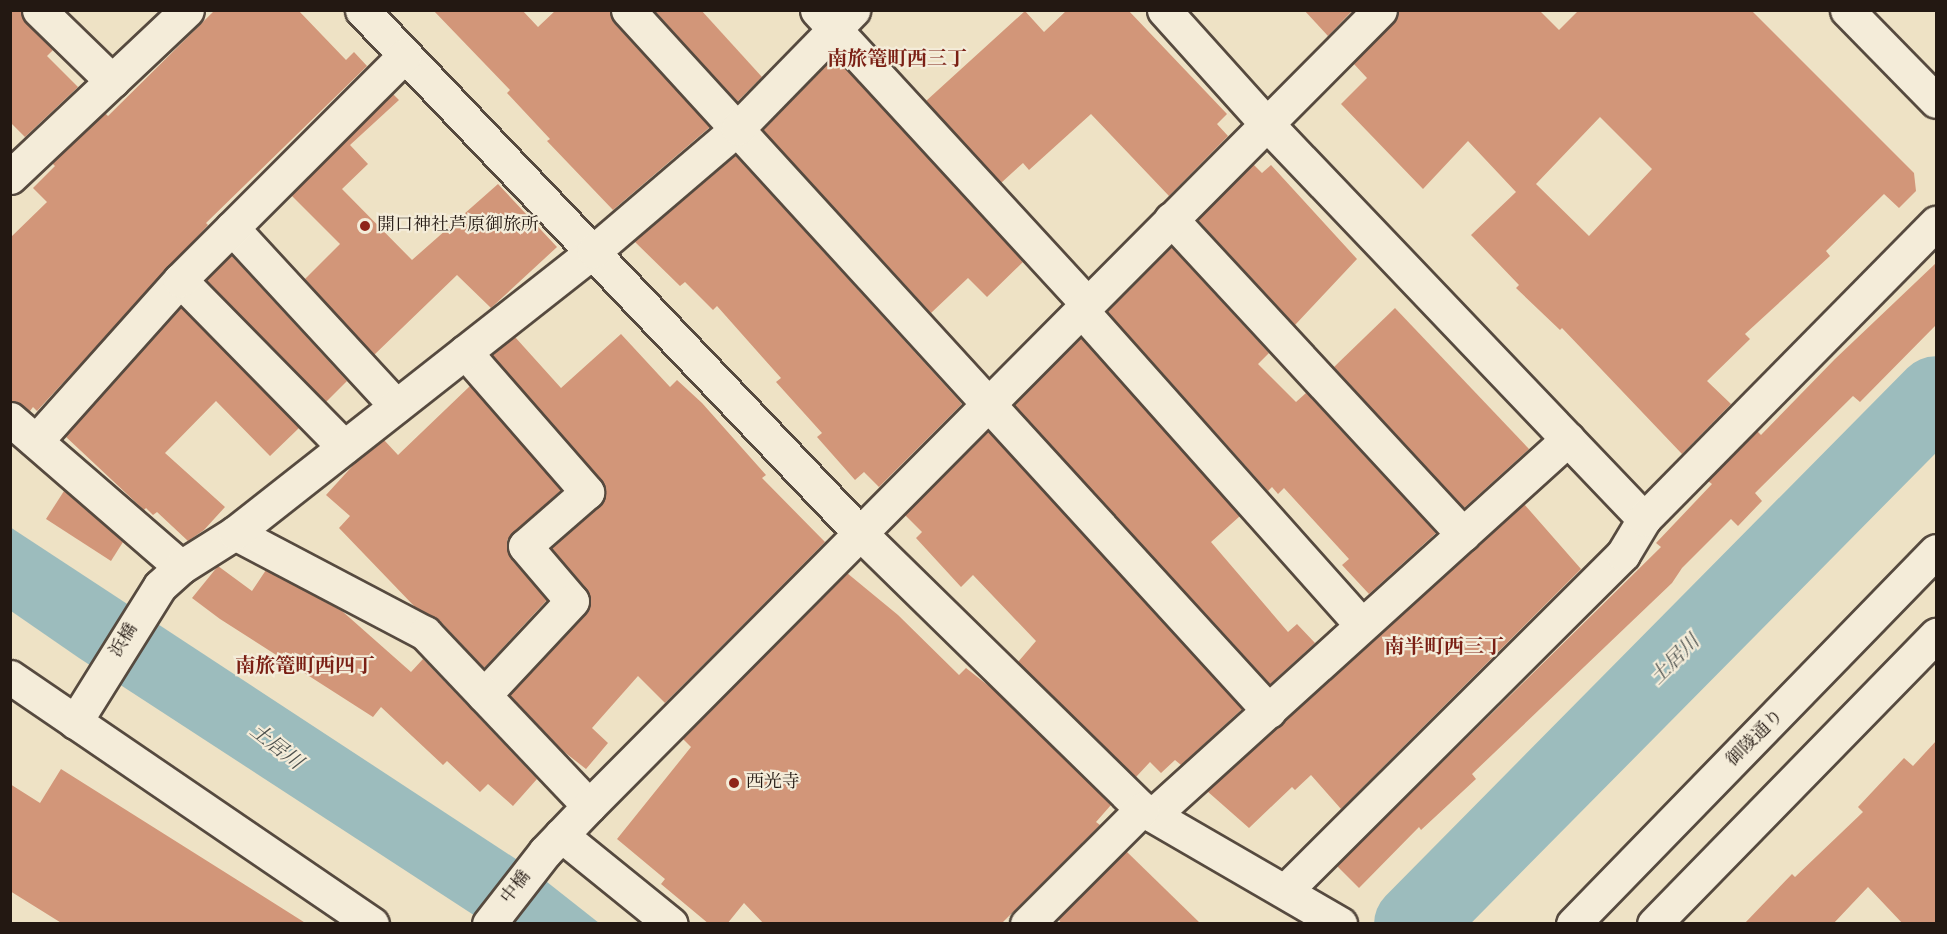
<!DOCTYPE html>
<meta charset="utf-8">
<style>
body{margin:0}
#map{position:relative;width:1947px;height:934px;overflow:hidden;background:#eee2c5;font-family:"IM FELL English","Noto Serif JP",serif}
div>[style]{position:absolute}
.water>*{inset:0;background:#9cbcbd}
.river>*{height:80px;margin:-40px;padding:0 40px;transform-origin:40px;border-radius:40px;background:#9cbcbd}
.building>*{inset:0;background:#d29679}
.roads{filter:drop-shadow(2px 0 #564a3f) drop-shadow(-2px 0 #564a3f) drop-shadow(0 2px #564a3f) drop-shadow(0 -2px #564a3f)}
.minor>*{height:33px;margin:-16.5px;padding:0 16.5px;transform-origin:16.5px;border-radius:16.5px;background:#f4ecd9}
.dots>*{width:16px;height:16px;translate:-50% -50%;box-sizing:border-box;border:3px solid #f4ecd9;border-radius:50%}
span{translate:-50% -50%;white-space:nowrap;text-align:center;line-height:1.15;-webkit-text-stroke:4.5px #f4ecd9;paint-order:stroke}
.poi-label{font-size:18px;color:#231812}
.left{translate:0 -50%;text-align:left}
.street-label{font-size:18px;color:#231812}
.neighbourhood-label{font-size:20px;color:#7a1f14;font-weight:700}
.water-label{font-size:20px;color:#4d514e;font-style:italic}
.frame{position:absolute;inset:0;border:12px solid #231812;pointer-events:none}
</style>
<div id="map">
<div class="water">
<i style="clip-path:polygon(10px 527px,528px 867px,599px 923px,486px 923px,79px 658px,11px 611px)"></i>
</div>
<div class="river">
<i style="left:1414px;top:924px;width:742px;rotate:-45.33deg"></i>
</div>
<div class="building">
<i style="clip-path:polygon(10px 10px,21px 10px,26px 23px,53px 50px,47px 56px,78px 87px,25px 137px,10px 122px)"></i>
<i style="clip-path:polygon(215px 10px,298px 10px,346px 60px,354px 52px,367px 66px,206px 223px,208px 225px,37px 411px,33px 407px,30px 411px,10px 401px,10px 238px,47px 202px,33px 188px,55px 166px,52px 163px,105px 113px,108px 116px)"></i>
<i style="clip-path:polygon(433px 10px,522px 10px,538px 27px,556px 10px,610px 10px,614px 23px,710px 127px,613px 210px,547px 141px,550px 139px,507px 93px,510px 90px)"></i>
<i style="clip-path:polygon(654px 10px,701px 10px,762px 77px,737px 102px)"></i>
<i style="clip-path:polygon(1067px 10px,1128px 10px,1227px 114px,1217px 124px,1228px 136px,1169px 196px,1091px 114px,1029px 170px,1023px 163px,1001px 183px,926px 101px,1025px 11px,1044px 32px)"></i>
<i style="clip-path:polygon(1304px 10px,1353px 10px,1328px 36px)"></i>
<i style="clip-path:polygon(evenodd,1398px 10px,1539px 10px,1559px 30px,1579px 10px,1751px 10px,1914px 173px,1916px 191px,1899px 208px,1884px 194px,1826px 251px,1830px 256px,1745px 334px,1750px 339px,1707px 381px,1731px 404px,1682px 454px,1562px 328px,1560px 330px,1516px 288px,1519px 285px,1471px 235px,1516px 192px,1468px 141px,1423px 189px,1341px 104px,1367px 78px,1353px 63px,1393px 23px,1398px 10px,1600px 117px,1652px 169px,1589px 236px,1536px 184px,1600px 117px)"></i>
<i style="clip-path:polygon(834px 56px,1023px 262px,987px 297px,968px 278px,931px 313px,763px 130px)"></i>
<i style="clip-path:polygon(393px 94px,399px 100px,350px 145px,368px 164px,342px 189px,412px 260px,498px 184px,557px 247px,491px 308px,457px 275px,374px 355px,305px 279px,340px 244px,291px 195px)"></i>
<i style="clip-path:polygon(735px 155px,962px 404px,879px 487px,864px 472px,855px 480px,817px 437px,822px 433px,776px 382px,781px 378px,717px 306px,713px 310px,685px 282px,680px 286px,634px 241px)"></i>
<i style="clip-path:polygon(1253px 164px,1262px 173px,1271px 165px,1357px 259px,1295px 325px,1198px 220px)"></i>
<i style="clip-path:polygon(1171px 247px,1269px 353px,1258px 364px,1296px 402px,1306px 393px,1436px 533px,1369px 594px,1342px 565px,1349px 559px,1284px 488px,1278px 494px,1272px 487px,1268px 491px,1107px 311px)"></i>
<i style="clip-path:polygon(231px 255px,347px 381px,326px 402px,206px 280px)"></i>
<i style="clip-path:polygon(1936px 263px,1936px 325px,1860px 402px,1853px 396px,1755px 493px,1762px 501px,1738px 526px,1731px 519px,1682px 568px,1672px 583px,1472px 774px,1476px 779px,1421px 830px,1419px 827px,1359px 888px,1337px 866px,1661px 547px,1656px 543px,1712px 484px,1708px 481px,1757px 431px,1761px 435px,1835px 359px)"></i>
<i style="clip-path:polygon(181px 307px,299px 428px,270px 456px,216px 401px,165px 453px,225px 507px,204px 530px,188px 541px,157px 512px,153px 515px,146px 508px,144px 510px,65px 436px)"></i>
<i style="clip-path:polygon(1395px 308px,1529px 449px,1464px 508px,1334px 367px)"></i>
<i style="clip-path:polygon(621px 334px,670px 387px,677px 380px,702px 403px,766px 475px,762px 478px,825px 542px,665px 703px,638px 676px,592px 728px,608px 743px,586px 769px,563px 751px,510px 695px,590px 606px,587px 589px,551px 548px,599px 506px,605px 488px,492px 355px,515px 337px,561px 388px)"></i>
<i style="clip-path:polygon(1081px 338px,1240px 516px,1211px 542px,1288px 632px,1297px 624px,1315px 643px,1270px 684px,1014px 405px)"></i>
<i style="clip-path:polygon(470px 386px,561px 490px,507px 540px,510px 558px,547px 600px,484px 668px,439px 620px,415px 607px,339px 528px,350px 516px,326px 495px,357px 461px,384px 440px,398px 455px)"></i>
<i style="clip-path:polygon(988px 431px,1242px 709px,1181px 765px,1175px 760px,1161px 773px,1150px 762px,1136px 777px,1018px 662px,1036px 641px,973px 575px,961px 587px,916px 538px,922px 532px,905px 515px)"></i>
<i style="clip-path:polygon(64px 491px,123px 542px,111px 561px,46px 519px)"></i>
<i style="clip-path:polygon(1524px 504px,1581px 569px,1341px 809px,1311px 775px,1295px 790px,1292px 787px,1249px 828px,1207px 791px)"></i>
<i style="clip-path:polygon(218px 566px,252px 591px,266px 570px,342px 611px,411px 672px,423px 659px,537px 779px,513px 806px,488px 784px,480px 792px,447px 761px,443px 765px,381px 707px,373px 717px,220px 619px,192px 598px)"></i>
<i style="clip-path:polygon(847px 573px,898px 615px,959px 675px,966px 668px,994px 690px,1111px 805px,1096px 822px,1100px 825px,1001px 924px,764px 924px,744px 903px,727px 924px,709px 924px,661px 884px,665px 879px,617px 839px,691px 747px,683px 739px)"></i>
<i style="clip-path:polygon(1936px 741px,1936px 924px,1903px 924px,1868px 887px,1833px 924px,1744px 924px,1792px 874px,1795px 877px,1863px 812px,1858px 807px,1904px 758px,1913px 766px)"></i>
<i style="clip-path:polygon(61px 769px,307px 924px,63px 924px,10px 891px,10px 784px,40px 803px)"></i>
<i style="clip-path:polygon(1126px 851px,1201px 924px,1062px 924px,1058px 919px)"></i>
</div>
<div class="roads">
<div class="minor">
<i style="left:39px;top:10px;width:102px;rotate:44.2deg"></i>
<i style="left:362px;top:10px;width:725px;rotate:46.4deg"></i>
<i style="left:862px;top:535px;width:392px;rotate:44.4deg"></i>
<i style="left:1142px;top:809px;width:229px;rotate:30.1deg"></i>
<i style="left:628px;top:10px;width:950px;rotate:47.56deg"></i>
<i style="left:817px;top:10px;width:399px;rotate:47.4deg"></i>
<i style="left:1164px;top:10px;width:151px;rotate:48deg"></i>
<i style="left:1265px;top:122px;width:549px;rotate:46.33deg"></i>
<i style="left:1847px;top:10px;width:127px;rotate:45.6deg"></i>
<i style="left:10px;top:177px;width:243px;rotate:-43.3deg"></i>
<i style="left:1171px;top:219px;width:430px;rotate:47.2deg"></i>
<i style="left:232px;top:228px;width:242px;rotate:47.3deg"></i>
<i style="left:180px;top:280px;width:234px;rotate:45.5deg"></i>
<i style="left:1081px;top:310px;width:422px;rotate:48.3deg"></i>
<i style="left:465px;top:352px;width:186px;rotate:48.9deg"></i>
<i style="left:587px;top:492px;width:82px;rotate:138.9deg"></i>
<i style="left:525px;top:546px;width:72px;rotate:49.5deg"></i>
<i style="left:572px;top:601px;width:129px;rotate:133.1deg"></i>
<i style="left:10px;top:419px;width:226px;rotate:40.9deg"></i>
<i style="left:36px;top:441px;width:216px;rotate:-48.2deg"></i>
<i style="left:180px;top:280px;width:318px;rotate:-45deg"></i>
<i style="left:235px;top:533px;width:215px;rotate:27.8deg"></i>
<i style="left:425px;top:633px;width:238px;rotate:46.5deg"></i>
<i style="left:589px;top:806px;width:1122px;rotate:-45.18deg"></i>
<i style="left:10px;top:677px;width:438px;rotate:34.3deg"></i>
<i style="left:75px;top:722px;width:160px;rotate:-58deg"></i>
<i style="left:160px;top:586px;width:28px;rotate:-42deg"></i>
<i style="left:181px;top:567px;width:64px;rotate:-32.2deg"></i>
<i style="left:235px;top:533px;width:457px;rotate:-38.2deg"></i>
<i style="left:594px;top:251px;width:189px;rotate:-40.5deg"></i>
<i style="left:738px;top:128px;width:165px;rotate:-45.7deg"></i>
<i style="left:1153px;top:815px;width:560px;rotate:-42.18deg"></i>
<i style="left:561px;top:835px;width:141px;rotate:39deg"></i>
<i style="left:1286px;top:890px;width:476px;rotate:-44.9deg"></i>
<i style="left:1623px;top:554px;width:41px;rotate:-59deg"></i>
<i style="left:1644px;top:519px;width:416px;rotate:-45.4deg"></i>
<i style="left:489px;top:924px;width:91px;rotate:-52.1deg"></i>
<i style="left:545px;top:852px;width:64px;rotate:-46.3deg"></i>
<i style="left:1027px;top:924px;width:163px;rotate:-45deg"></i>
<i style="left:1573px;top:924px;width:520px;rotate:-45.78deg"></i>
<i style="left:1654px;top:924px;width:404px;rotate:-45.7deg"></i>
</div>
</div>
<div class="dots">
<i style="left:365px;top:226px;background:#8f2418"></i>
<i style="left:734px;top:783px;background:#8f2418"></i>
</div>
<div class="poi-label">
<span class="left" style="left:377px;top:226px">開口神社芦原御旅所</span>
<span class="left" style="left:746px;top:783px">西光寺</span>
</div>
<div class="street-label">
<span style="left:125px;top:641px;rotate:-58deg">浜橋</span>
<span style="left:1756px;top:739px;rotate:-45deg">御陵通り</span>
<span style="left:517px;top:888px;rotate:-52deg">中橋</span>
</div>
<div class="neighbourhood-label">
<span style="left:897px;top:59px">南旅篭町西三丁</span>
<span style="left:1444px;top:647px">南半町西三丁</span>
<span style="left:305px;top:666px">南旅篭町西四丁</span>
</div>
<div class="water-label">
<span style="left:1675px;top:660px;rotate:-45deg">土居川</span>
<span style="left:276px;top:747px;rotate:38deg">土居川</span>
</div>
<div class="frame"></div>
</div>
